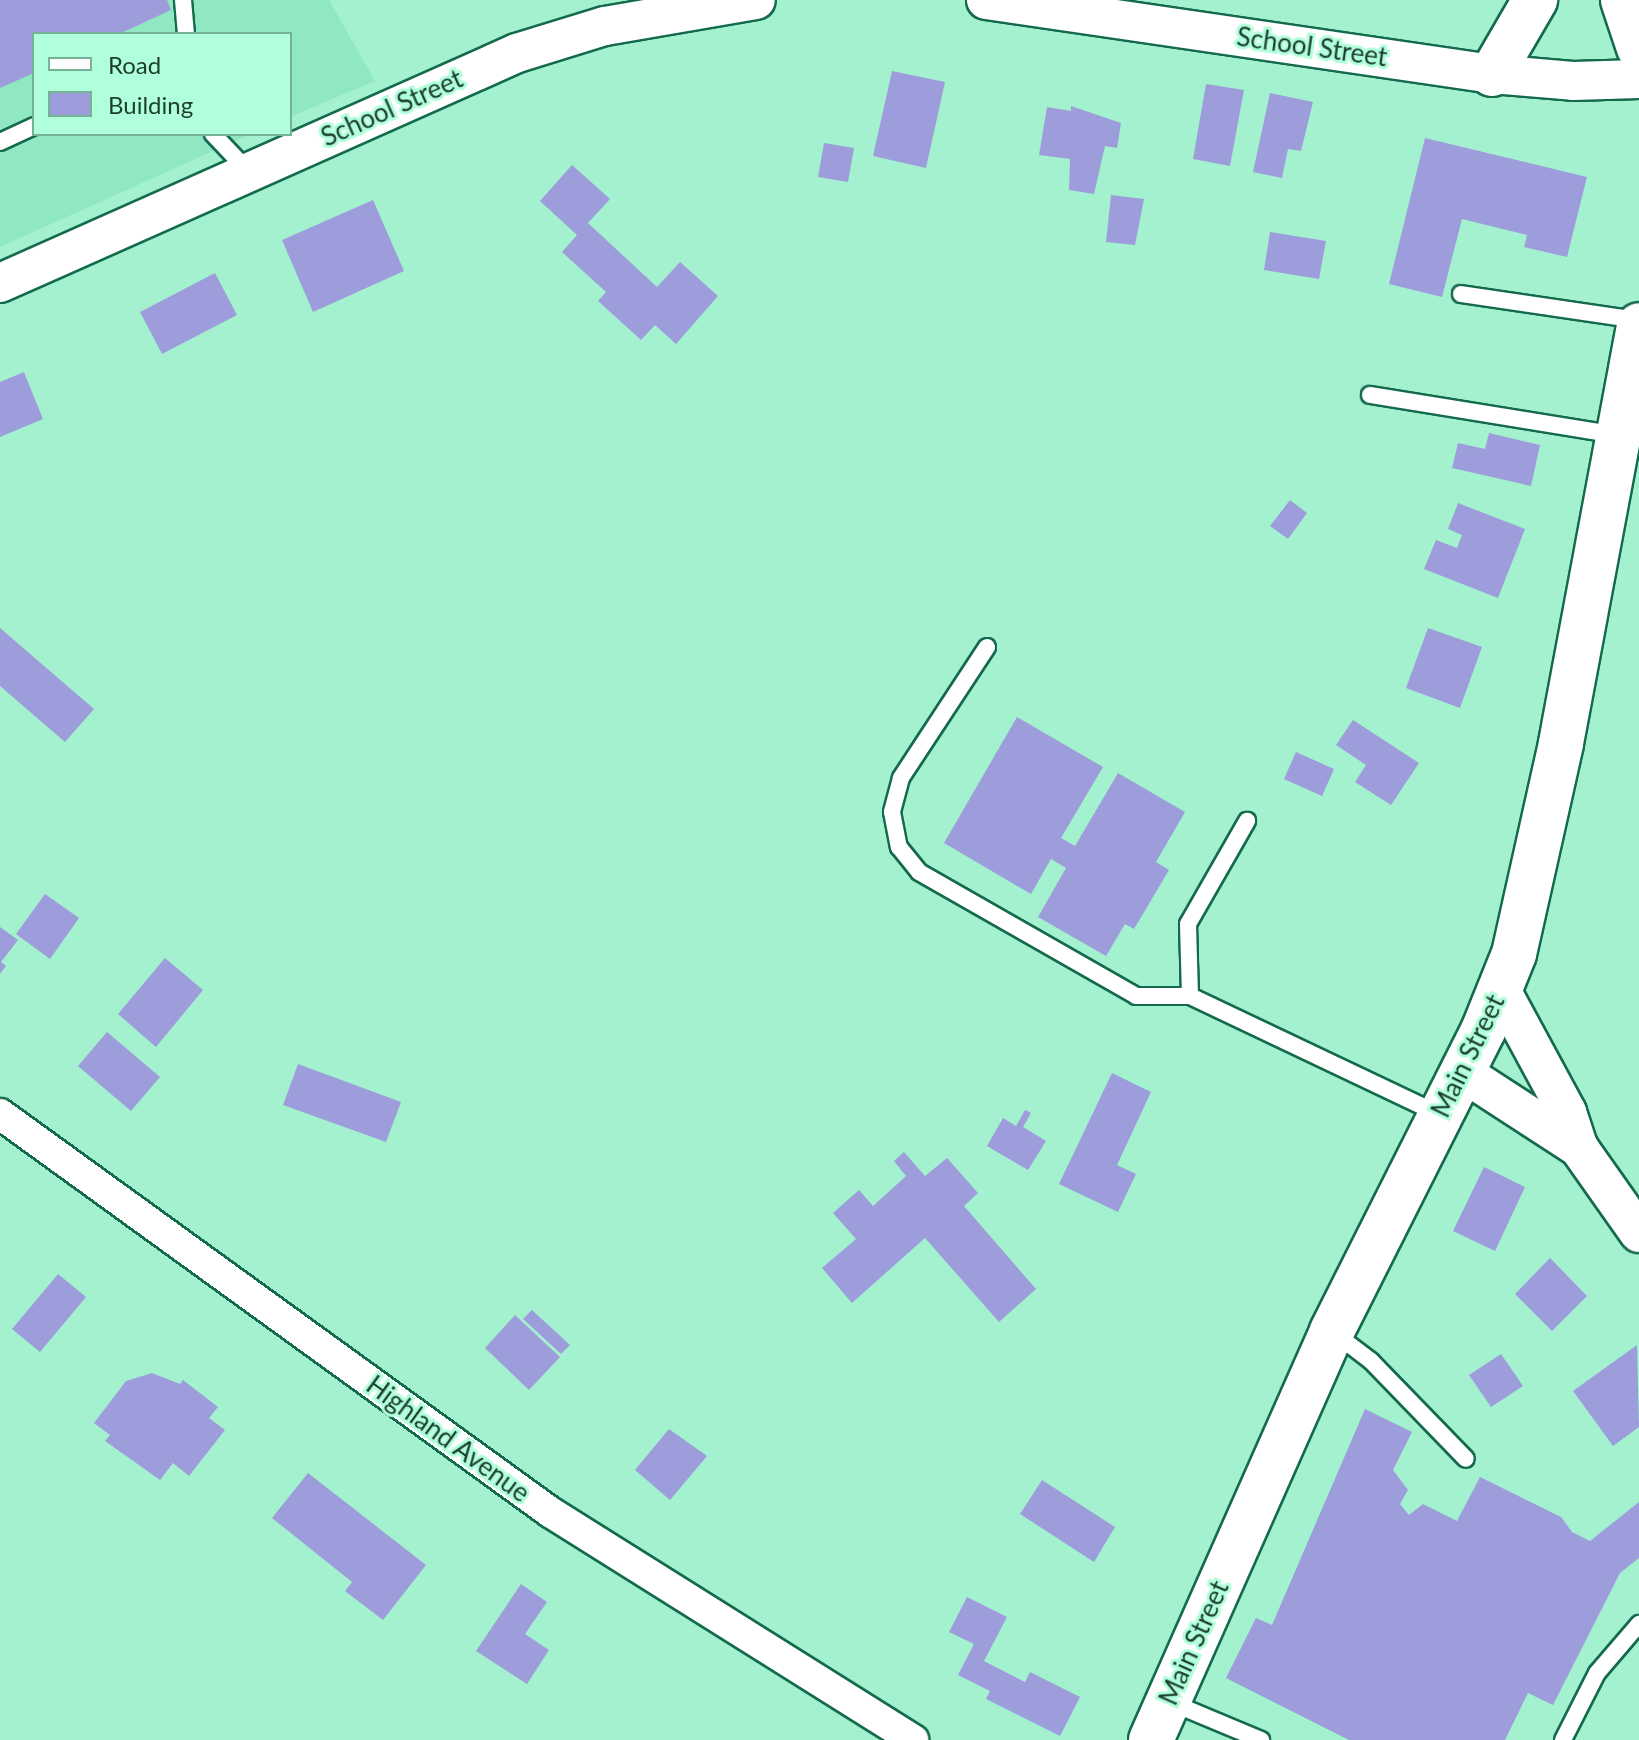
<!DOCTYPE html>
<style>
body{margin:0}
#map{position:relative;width:1639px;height:1740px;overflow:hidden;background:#a3f1ce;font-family:Lato,sans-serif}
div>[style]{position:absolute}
.built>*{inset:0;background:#90e8c2}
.building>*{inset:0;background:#9e9ddc}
.roads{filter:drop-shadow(2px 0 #146a4d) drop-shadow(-2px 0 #146a4d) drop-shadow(0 2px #146a4d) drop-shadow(0 -2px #146a4d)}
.service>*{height:16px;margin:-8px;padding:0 8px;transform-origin:8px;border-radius:8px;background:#fff}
.minor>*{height:30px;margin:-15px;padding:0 15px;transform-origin:15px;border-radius:15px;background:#fff}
.tertiary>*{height:38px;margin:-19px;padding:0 19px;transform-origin:19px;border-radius:19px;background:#fff}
.secondary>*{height:44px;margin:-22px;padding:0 22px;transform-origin:22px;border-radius:22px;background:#fff}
span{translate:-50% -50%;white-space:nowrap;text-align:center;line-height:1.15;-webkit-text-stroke:6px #b0ffdb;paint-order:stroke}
.street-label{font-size:26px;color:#1d3d30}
.legend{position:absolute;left:32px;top:32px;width:260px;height:104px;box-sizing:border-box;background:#b0ffdb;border:2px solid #75b197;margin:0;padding:10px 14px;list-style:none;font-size:24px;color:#1d3d30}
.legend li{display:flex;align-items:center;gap:16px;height:40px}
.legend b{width:40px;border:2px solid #75b197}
</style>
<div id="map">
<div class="built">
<i style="clip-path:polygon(0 0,329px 0,375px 81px,290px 117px,290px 34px,34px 34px,34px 134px,251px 134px,0 247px)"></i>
</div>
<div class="building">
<i style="clip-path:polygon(0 0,167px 0,171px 10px,119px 34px,34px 34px,34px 73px,0 88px)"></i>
<i style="clip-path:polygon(892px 71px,945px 82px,926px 168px,873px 156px)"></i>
<i style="clip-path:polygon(1206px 84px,1244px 90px,1230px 166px,1193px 159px)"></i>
<i style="clip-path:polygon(1270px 93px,1313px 102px,1301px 151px,1288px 149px,1282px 178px,1253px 172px)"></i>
<i style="clip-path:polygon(1071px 106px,1121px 123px,1117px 148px,1105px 146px,1094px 194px,1069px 190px,1070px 159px,1039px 155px,1047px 107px,1071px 111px)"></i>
<i style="clip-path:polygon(1425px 138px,1587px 177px,1567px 257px,1524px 247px,1527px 235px,1462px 219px,1442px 297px,1389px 284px)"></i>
<i style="clip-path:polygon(824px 143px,854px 148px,848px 182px,818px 177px)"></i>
<i style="clip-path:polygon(572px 165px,610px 199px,588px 223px,657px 287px,680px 262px,718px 296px,676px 344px,655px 325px,641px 340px,598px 301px,606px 292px,562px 252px,577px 235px,540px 201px)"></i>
<i style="clip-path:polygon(1111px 195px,1144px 199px,1135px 245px,1106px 242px)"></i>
<i style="clip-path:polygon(373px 200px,404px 271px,313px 312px,282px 240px)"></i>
<i style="clip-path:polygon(1270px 232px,1326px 241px,1319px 279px,1264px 270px)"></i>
<i style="clip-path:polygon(215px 273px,237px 315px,162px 354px,140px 312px)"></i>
<i style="clip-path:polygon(24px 372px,43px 419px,0 437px,0 382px)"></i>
<i style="clip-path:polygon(1489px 433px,1540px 445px,1531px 486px,1452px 468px,1458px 443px,1485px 449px)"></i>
<i style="clip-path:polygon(1290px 500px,1307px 513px,1288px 539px,1270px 526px)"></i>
<i style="clip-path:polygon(1458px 503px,1525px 529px,1498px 598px,1424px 569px,1436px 540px,1457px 548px,1462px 535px,1448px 529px)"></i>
<i style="clip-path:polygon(0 628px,94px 709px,65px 742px,0 686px)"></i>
<i style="clip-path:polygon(1428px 628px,1482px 647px,1460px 708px,1406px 688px)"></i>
<i style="clip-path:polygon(1017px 717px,1103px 767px,1061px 838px,1075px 846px,1118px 773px,1185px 812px,1156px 862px,1169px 870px,1134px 929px,1125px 924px,1106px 956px,1038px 917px,1066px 868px,1051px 859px,1031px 894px,944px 843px)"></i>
<i style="clip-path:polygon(1353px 720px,1419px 763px,1391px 805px,1355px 782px,1366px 765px,1336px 745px)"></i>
<i style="clip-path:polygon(1296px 752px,1334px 769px,1322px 796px,1284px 779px)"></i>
<i style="clip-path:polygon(45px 894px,79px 918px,50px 959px,16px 934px)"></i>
<i style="clip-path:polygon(0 927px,18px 940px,1px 962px,6px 966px,0 974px)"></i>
<i style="clip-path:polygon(165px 958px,203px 990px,156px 1047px,118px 1014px)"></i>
<i style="clip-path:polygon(107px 1032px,160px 1077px,131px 1111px,78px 1066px)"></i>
<i style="clip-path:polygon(298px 1064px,401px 1102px,386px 1142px,283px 1105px)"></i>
<i style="clip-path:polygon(1112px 1073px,1151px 1092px,1117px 1165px,1136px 1174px,1118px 1212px,1059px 1184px)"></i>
<i style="clip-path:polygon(1025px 1110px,1031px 1113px,1023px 1127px,1046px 1141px,1028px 1170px,987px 1146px,1003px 1118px,1016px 1126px)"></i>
<i style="clip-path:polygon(904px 1152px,925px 1176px,947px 1158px,978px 1193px,964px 1206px,1036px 1289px,999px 1322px,925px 1238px,852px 1303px,822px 1268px,856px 1239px,833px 1213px,859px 1190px,873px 1206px,906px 1176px,894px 1161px)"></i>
<i style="clip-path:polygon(1484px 1167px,1525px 1187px,1495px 1251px,1453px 1231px)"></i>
<i style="clip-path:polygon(1550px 1258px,1587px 1296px,1552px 1331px,1515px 1294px)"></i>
<i style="clip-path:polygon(58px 1274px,86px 1297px,40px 1352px,12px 1329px)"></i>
<i style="clip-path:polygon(532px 1310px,570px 1345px,561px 1354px,523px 1319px)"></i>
<i style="clip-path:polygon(515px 1315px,560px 1357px,529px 1390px,485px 1348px)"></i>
<i style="clip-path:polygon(1637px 1345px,1639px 1427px,1613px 1446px,1573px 1391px)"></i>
<i style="clip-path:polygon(1501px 1354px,1523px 1386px,1491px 1407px,1469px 1375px)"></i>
<i style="clip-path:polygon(152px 1373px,180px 1384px,183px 1380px,218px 1407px,209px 1418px,225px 1430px,189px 1476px,173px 1463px,160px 1480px,105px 1441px,110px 1435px,94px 1423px,126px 1381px)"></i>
<i style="clip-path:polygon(1365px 1409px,1412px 1432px,1393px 1470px,1408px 1490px,1400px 1504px,1409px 1515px,1423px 1504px,1457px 1521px,1480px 1477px,1561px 1517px,1572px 1532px,1590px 1541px,1639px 1502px,1639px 1558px,1620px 1573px,1553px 1705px,1528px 1693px,1505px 1740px,1349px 1740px,1226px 1678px,1256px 1618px,1272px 1625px)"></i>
<i style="clip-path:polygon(669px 1429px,707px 1456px,670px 1500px,635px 1470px)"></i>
<i style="clip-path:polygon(308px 1473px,426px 1565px,383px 1620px,345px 1591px,352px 1582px,272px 1518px)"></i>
<i style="clip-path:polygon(1042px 1480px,1115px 1527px,1094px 1562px,1020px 1514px)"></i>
<i style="clip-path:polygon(521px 1584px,547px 1602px,525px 1634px,549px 1650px,527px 1684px,476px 1651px)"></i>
<i style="clip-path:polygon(967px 1597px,1007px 1617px,984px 1661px,1025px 1682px,1030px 1672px,1080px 1697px,1060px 1736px,986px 1699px,990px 1691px,958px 1675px,974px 1644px,949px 1632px)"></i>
</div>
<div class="roads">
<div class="service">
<i style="left:183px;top:0;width:34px;rotate:85deg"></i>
<i style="left:213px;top:134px;width:51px;rotate:46.6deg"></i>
<i style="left:0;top:142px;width:38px;rotate:-25deg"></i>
<i style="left:1461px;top:294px;width:178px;rotate:8.4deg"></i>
<i style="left:1370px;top:395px;width:250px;rotate:9.2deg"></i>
<i style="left:987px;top:647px;width:157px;rotate:123.3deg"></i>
<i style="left:901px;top:778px;width:35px;rotate:105deg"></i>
<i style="left:892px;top:812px;width:36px;rotate:79deg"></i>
<i style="left:899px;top:847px;width:32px;rotate:51deg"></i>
<i style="left:919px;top:872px;width:250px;rotate:29.7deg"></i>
<i style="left:1136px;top:996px;width:54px"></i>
<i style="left:1190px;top:996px;width:276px;rotate:25.4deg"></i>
<i style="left:1190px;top:996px;width:72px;rotate:-91.6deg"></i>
<i style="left:1188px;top:924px;width:119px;rotate:-60.2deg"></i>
<i style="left:1333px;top:1332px;width:48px;rotate:37.3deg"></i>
<i style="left:1371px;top:1361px;width:136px;rotate:45.9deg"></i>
<i style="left:1170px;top:1702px;width:99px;rotate:22.7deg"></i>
<i style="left:1563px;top:1740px;width:75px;rotate:-63.1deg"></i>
<i style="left:1597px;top:1673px;width:65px;rotate:-49.4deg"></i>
</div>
<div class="minor">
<i style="left:0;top:1114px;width:679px;rotate:35.89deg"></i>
<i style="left:550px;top:1512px;width:429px;rotate:32.1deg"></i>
</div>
<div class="tertiary">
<i style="left:986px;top:0;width:511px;rotate:8.32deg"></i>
<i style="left:1492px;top:74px;width:81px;rotate:4.9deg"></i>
<i style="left:1573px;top:81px;width:66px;rotate:-1.7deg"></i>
<i style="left:0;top:283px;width:566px;rotate:-23.98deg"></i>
<i style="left:517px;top:53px;width:92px;rotate:-17.1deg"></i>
<i style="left:605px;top:26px;width:153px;rotate:-9.8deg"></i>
<i style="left:1501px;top:990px;width:139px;rotate:61.6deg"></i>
<i style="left:1567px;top:1112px;width:38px;rotate:72deg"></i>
<i style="left:1579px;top:1148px;width:104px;rotate:54.8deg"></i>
<i style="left:1462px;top:1072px;width:140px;rotate:33deg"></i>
</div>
<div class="secondary">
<i style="left:1623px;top:0;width:51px;rotate:71.6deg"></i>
<i style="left:1492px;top:74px;width:86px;rotate:-59.8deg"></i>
<i style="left:1151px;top:1740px;width:447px;rotate:-66.1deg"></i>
<i style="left:1332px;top:1331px;width:336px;rotate:-63.3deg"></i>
<i style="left:1483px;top:1031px;width:83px;rotate:-68.1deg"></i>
<i style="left:1514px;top:954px;width:216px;rotate:-77.4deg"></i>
<i style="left:1561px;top:743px;width:425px;rotate:-79.4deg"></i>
</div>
</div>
<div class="street-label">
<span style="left:1312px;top:47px;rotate:8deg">School Street</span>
<span style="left:392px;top:108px;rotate:-24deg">School Street</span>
<span style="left:1468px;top:1056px;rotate:-64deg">Main Street</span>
<span style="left:448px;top:1439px;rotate:36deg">Highland Avenue</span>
<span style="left:1194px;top:1643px;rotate:-66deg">Main Street</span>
</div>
<ul class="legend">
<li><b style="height:10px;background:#fff"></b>Road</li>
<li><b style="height:22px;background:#9e9ddc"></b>Building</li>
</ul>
</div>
